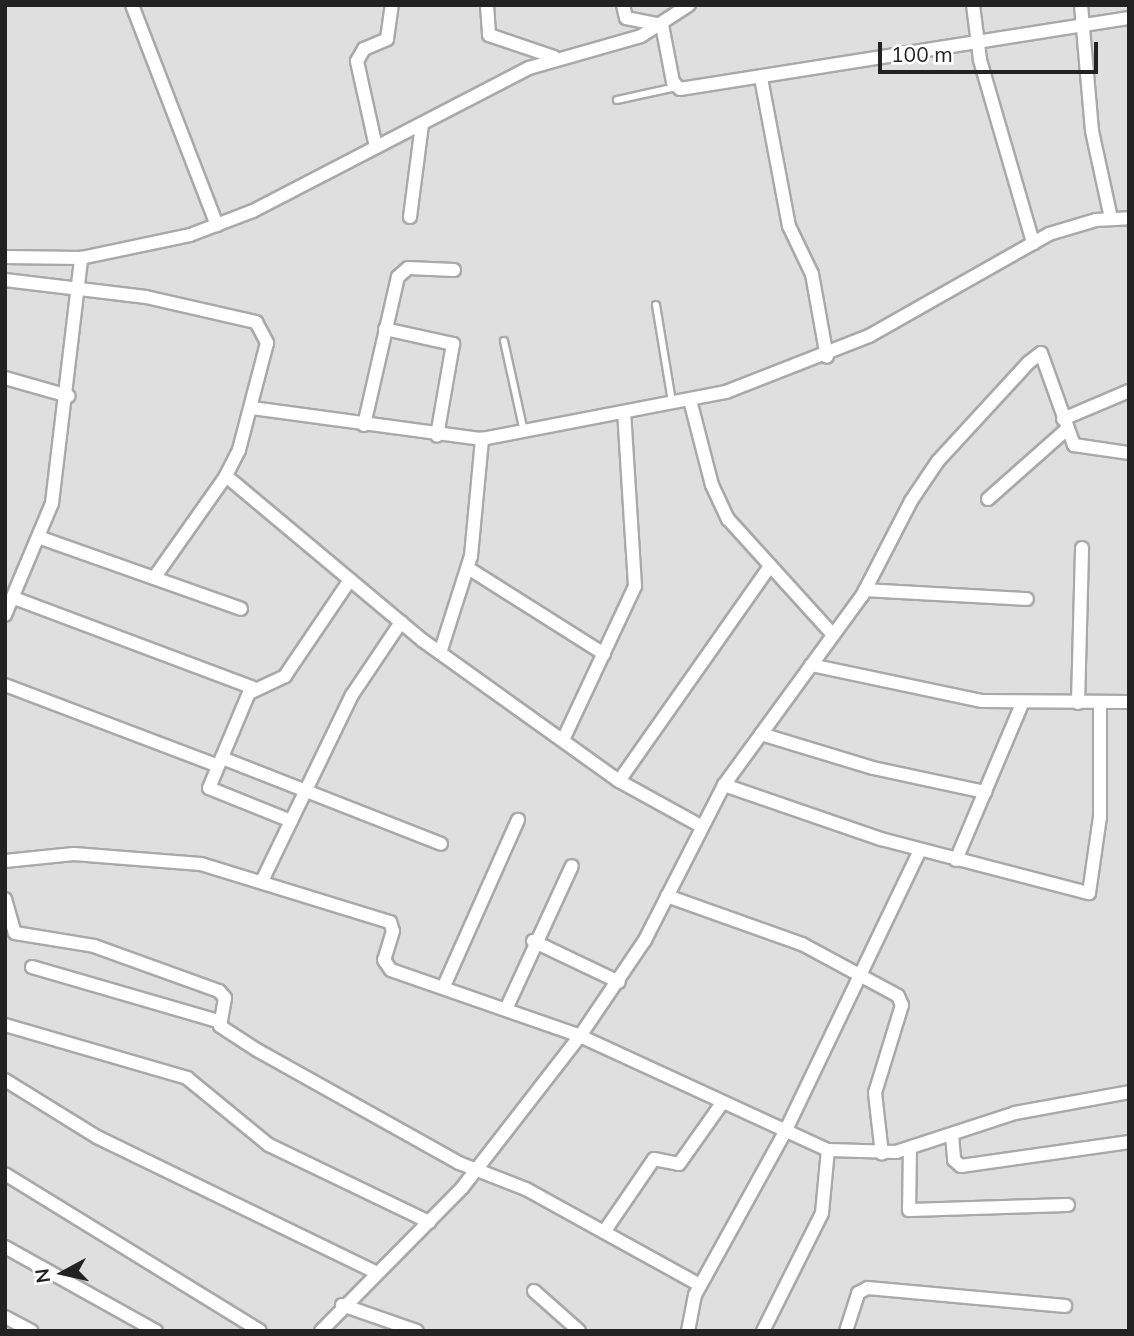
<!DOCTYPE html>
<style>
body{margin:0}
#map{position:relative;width:1134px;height:1336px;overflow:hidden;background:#f2efe9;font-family:Mulish,sans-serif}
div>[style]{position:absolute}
.residential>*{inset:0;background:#e0dfdf}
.roads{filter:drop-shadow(2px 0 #a9a9a9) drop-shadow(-2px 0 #a9a9a9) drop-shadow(0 2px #a9a9a9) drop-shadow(0 -2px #a9a9a9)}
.lane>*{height:6px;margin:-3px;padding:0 3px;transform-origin:3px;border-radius:3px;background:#fff}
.street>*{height:12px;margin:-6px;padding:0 6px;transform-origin:6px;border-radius:6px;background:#fff}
span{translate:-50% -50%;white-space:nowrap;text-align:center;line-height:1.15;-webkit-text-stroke:7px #fff;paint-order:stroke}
.frame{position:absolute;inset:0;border:7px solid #222;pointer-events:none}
.north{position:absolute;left:28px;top:1238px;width:70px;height:70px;-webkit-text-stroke:5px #fff;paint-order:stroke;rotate:262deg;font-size:19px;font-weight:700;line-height:28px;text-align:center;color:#222}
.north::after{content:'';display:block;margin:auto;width:24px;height:32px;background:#222;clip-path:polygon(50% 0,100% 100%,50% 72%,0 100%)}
.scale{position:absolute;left:878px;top:42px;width:220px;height:32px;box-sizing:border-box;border:4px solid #222;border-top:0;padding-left:9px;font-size:21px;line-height:24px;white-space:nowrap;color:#222;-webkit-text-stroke:5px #fff;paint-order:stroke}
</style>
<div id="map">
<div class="residential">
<i style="clip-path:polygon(5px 5px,1129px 5px,1129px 1331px,5px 1331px)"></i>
</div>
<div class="roads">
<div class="lane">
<i style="left:617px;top:100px;width:60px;rotate:-12.4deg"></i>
<i style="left:656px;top:305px;width:98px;rotate:80.6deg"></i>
<i style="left:504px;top:341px;width:93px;rotate:77.6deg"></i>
</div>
<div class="street">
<i style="left:132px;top:5px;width:236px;rotate:68.9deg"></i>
<i style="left:487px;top:5px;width:30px;rotate:86deg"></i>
<i style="left:489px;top:35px;width:69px;rotate:18.7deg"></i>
<i style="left:623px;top:5px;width:13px;rotate:77deg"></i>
<i style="left:626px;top:18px;width:37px;rotate:11deg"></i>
<i style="left:662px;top:25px;width:58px;rotate:79.1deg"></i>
<i style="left:673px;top:82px;width:10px;rotate:45deg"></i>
<i style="left:680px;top:89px;width:455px;rotate:-9deg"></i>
<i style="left:973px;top:5px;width:55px;rotate:82.7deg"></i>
<i style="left:980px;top:60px;width:191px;rotate:73.8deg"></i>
<i style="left:1081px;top:5px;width:126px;rotate:85deg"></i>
<i style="left:1092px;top:131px;width:89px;rotate:77.7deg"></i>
<i style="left:761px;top:78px;width:151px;rotate:79.3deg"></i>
<i style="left:789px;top:226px;width:53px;rotate:64.4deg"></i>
<i style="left:812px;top:274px;width:84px;rotate:79.8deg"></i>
<i style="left:376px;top:147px;width:88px;rotate:-102.5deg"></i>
<i style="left:357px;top:61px;width:14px;rotate:-60deg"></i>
<i style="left:364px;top:49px;width:25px;rotate:-23deg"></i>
<i style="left:387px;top:39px;width:34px;rotate:-82deg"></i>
<i style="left:410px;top:217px;width:93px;rotate:-82.6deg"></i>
<i style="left:5px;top:257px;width:76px;rotate:0.8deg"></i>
<i style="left:81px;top:258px;width:111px;rotate:-11.9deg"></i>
<i style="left:190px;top:235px;width:67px;rotate:-20.9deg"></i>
<i style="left:253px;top:211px;width:311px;rotate:-27.4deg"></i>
<i style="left:529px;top:68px;width:116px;rotate:-15.9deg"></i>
<i style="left:641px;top:36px;width:57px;rotate:-32.9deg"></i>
<i style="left:5px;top:280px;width:142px;rotate:6.9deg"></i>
<i style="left:146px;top:297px;width:113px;rotate:12.8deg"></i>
<i style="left:256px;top:322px;width:24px;rotate:62deg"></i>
<i style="left:267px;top:343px;width:111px;rotate:104.7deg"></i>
<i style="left:239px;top:450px;width:29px;rotate:117deg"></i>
<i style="left:226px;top:476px;width:256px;rotate:39.9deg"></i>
<i style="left:422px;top:640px;width:242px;rotate:35.6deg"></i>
<i style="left:619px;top:781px;width:94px;rotate:28.8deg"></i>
<i style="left:385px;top:329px;width:70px;rotate:12.4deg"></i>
<i style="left:453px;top:344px;width:93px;rotate:99.9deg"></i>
<i style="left:5px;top:378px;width:66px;rotate:15.9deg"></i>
<i style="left:690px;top:400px;width:88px;rotate:75.5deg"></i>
<i style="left:712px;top:485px;width:38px;rotate:65deg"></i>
<i style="left:728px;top:519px;width:156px;rotate:47.8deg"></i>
<i style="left:252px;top:408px;width:232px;rotate:7.7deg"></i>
<i style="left:482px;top:439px;width:248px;rotate:-10.9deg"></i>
<i style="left:726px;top:392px;width:154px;rotate:-21.4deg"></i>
<i style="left:869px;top:336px;width:207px;rotate:-29.5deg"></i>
<i style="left:1049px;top:234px;width:49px;rotate:-16.6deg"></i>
<i style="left:1096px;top:220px;width:33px;rotate:-3deg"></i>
<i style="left:1063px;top:419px;width:72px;rotate:-23deg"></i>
<i style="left:364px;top:425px;width:152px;rotate:-77.1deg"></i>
<i style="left:398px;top:277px;width:13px;rotate:-42deg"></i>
<i style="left:408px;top:268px;width:46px;rotate:2.5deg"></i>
<i style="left:988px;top:499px;width:104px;rotate:-41.5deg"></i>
<i style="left:41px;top:538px;width:212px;rotate:19.5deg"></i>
<i style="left:468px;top:568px;width:161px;rotate:32.3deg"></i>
<i style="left:154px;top:578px;width:125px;rotate:-54.8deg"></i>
<i style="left:865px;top:590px;width:162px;rotate:3.2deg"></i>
<i style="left:14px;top:598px;width:255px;rotate:20.6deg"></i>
<i style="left:5px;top:615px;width:121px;rotate:-67.2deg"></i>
<i style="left:52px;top:503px;width:247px;rotate:-83.2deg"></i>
<i style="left:440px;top:653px;width:102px;rotate:-72.3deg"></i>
<i style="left:471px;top:556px;width:118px;rotate:-84.6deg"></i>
<i style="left:811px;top:665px;width:175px;rotate:11.9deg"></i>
<i style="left:982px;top:701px;width:147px;rotate:0.4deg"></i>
<i style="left:5px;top:685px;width:228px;rotate:20.8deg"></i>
<i style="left:1078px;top:703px;width:155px;rotate:-88.5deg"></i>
<i style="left:761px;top:734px;width:117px;rotate:16.9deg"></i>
<i style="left:873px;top:768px;width:115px;rotate:12.1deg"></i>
<i style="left:563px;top:740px;width:170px;rotate:-64.9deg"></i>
<i style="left:635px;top:586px;width:173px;rotate:-93.6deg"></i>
<i style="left:222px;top:758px;width:235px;rotate:21.4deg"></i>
<i style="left:619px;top:781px;width:263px;rotate:-54.9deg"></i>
<i style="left:724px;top:785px;width:166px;rotate:19deg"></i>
<i style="left:881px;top:839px;width:215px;rotate:14.6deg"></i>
<i style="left:1089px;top:893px;width:77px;rotate:-81.8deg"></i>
<i style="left:1100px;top:817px;width:114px;rotate:-90deg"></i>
<i style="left:291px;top:821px;width:88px;rotate:-158.1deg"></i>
<i style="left:209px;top:788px;width:103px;rotate:-67.2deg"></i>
<i style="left:249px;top:693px;width:40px;rotate:-25deg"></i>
<i style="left:285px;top:676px;width:116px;rotate:-55.9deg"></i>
<i style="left:956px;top:860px;width:169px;rotate:-67.1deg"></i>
<i style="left:5px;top:861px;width:69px;rotate:-5.8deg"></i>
<i style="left:74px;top:854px;width:127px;rotate:4.5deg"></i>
<i style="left:201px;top:864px;width:198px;rotate:17.1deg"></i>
<i style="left:390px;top:922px;width:9px;rotate:72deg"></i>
<i style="left:393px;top:931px;width:30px;rotate:107deg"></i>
<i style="left:384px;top:960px;width:12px;rotate:55deg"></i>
<i style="left:391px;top:970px;width:200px;rotate:19.2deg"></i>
<i style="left:580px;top:1036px;width:273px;rotate:24.7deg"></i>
<i style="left:828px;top:1150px;width:68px;rotate:1.7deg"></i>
<i style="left:896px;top:1152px;width:125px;rotate:-18.1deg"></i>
<i style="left:1015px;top:1113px;width:116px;rotate:-10.4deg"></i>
<i style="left:263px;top:879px;width:204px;rotate:-64.2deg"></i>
<i style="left:352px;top:695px;width:88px;rotate:-56.1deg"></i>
<i style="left:667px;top:896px;width:143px;rotate:19.6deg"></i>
<i style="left:802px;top:944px;width:109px;rotate:28.4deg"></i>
<i style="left:898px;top:996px;width:10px;rotate:66deg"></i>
<i style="left:902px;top:1005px;width:92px;rotate:107.1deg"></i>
<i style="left:875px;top:1093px;width:61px;rotate:83.5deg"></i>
<i style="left:5px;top:899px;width:35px;rotate:74deg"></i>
<i style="left:15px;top:933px;width:80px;rotate:9.3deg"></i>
<i style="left:94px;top:946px;width:133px;rotate:19.8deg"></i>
<i style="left:219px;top:991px;width:9px;rotate:49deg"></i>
<i style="left:225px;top:998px;width:28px;rotate:100deg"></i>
<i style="left:220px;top:1026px;width:44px;rotate:33deg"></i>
<i style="left:257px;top:1050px;width:231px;rotate:29.2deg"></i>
<i style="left:459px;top:1163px;width:72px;rotate:21.2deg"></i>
<i style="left:526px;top:1189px;width:199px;rotate:28.9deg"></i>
<i style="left:533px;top:941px;width:95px;rotate:25.5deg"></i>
<i style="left:32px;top:967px;width:194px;rotate:16.2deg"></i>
<i style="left:444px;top:986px;width:182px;rotate:-66deg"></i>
<i style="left:507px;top:1007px;width:155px;rotate:-65.3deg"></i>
<i style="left:5px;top:1025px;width:190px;rotate:16.2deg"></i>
<i style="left:187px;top:1078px;width:106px;rotate:39.3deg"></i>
<i style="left:269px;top:1145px;width:178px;rotate:25.7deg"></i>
<i style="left:5px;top:1080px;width:108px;rotate:31.8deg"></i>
<i style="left:97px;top:1137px;width:309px;rotate:25.9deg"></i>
<i style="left:952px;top:1135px;width:25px;rotate:85deg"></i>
<i style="left:954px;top:1160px;width:9px;rotate:41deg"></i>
<i style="left:961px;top:1166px;width:170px;rotate:-8.1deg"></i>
<i style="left:910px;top:1148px;width:62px;rotate:90.9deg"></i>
<i style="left:909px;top:1210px;width:159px;rotate:-1.8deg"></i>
<i style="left:5px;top:1174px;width:299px;rotate:31.6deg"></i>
<i style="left:604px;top:1232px;width:88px;rotate:-55.6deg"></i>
<i style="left:654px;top:1159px;width:25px;rotate:11deg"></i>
<i style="left:679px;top:1164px;width:71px;rotate:-54.7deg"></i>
<i style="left:5px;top:1247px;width:173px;rotate:29.1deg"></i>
<i style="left:534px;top:1291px;width:60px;rotate:41.6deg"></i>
<i style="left:342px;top:1305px;width:79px;rotate:19.1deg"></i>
<i style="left:5px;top:1317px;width:30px;rotate:28deg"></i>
<i style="left:321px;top:1331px;width:201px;rotate:-45.4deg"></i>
<i style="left:462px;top:1188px;width:192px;rotate:-52.2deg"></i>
<i style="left:580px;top:1036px;width:116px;rotate:-55.9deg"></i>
<i style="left:645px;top:940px;width:174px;rotate:-63deg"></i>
<i style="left:724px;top:785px;width:234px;rotate:-53.9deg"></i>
<i style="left:862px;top:596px;width:107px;rotate:-62.7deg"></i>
<i style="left:911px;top:501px;width:48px;rotate:-56deg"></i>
<i style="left:938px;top:461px;width:133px;rotate:-47.4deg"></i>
<i style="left:1028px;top:363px;width:16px;rotate:-38deg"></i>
<i style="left:1041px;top:353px;width:98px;rotate:70.3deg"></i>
<i style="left:1074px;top:445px;width:56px;rotate:8.3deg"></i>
<i style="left:688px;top:1331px;width:37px;rotate:-79deg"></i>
<i style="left:695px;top:1295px;width:184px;rotate:-61.1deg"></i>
<i style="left:784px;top:1134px;width:315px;rotate:-64.4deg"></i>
<i style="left:763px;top:1331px;width:132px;rotate:-63.4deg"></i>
<i style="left:822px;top:1213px;width:63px;rotate:-84.6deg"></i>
<i style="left:846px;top:1331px;width:40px;rotate:-72deg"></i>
<i style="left:858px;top:1293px;width:11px;rotate:-27deg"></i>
<i style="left:868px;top:1288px;width:198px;rotate:5.2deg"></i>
</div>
</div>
<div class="frame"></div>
<div class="north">N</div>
<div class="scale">100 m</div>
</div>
